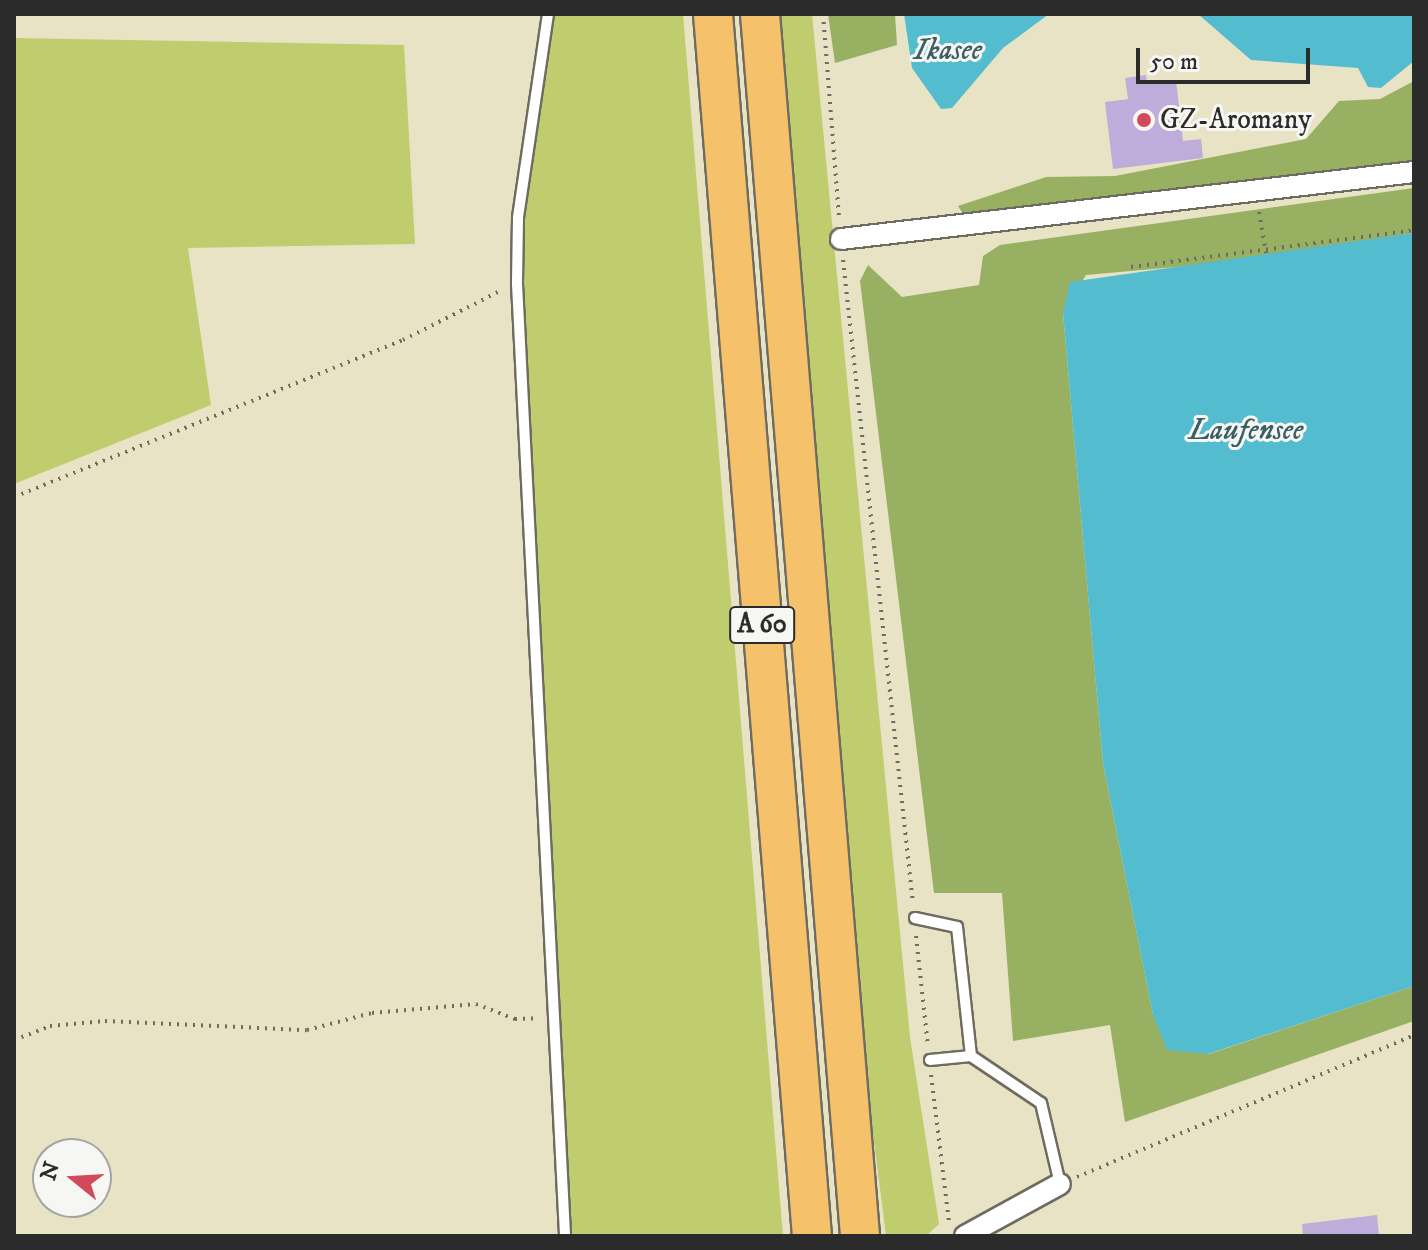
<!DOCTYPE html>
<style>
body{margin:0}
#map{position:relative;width:1428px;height:1250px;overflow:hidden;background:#e9e3c5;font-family:"IM FELL DW Pica",serif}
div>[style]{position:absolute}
.green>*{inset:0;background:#bfcd6f}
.forest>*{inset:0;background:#97b062}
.water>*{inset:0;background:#53bdcf}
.building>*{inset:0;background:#beacda}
.path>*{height:4px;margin-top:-2px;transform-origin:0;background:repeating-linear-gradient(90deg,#6e6b61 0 2px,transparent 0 8px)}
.roads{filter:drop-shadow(2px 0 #6e6b61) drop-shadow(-2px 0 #6e6b61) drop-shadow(0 2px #6e6b61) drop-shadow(0 -2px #6e6b61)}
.service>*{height:10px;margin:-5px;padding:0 5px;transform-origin:5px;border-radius:5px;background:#fff}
.minor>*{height:20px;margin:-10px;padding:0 10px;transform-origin:10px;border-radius:10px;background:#fff}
.motorway>*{height:38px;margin:-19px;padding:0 19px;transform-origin:19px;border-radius:19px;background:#f5c16b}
.dots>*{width:22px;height:22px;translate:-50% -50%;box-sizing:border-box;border:4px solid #f6f6f2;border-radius:50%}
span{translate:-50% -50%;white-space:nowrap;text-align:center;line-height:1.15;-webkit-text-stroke:6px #f6f6f2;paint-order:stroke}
.shield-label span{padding:2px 6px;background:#f6f6f2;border:2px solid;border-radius:6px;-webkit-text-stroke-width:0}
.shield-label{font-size:26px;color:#2b2b2b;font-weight:700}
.poi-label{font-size:28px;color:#2b2b2b}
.left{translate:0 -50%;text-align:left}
.water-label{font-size:30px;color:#395e64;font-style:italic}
.frame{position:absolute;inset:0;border:16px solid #2b2b2b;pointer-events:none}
.north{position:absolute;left:32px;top:1138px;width:80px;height:80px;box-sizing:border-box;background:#f6f6f2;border:2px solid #a5a5a2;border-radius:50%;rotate:288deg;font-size:22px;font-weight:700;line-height:32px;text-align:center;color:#2b2b2b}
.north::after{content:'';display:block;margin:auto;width:28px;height:36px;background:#d1495b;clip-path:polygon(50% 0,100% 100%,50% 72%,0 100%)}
.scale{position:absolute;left:1136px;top:48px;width:174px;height:36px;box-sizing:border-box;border:4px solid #2b2b2b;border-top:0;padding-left:10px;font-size:24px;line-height:28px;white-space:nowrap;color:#2b2b2b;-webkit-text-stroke:6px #f6f6f2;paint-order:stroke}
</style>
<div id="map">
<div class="green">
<i style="clip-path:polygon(548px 14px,683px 14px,783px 1236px,565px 1236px,518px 218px)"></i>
<i style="clip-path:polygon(776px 14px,812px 14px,910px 1037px,939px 1224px,926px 1236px,886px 1236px,871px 1118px)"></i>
<i style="clip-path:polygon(14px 38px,404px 45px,415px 244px,188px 248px,211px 405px,14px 484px)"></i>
</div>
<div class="forest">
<i style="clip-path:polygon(828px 14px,895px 14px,897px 45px,835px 63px)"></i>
<i style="clip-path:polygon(1414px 81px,1414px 165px,967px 220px,958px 206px,1046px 177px,1115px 176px,1306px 139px,1339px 101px,1380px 99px)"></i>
<i style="clip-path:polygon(1414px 188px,1414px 233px,1243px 261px,1086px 275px,1063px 313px,1103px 763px,1153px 1015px,1209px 1054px,1414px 986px,1414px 1021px,1125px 1122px,1110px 1025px,1013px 1041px,1002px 893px,934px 893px,860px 281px,868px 265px,902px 297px,979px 285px,983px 256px,1000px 245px)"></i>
</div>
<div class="water">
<i style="clip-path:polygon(904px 14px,1049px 14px,1003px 48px,952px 108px,941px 109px,912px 68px)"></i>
<i style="clip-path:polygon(1198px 14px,1414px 14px,1414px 61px,1381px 88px,1368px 87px,1358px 68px,1251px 60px)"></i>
<i style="clip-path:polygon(1414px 233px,1414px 986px,1208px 1054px,1167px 1050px,1153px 1015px,1103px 763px,1063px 313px,1070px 282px)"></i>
</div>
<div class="building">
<i style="clip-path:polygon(1146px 75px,1147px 84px,1176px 80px,1183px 141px,1201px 139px,1203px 158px,1113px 169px,1105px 102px,1128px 99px,1125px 78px)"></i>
<i style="clip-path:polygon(1377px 1215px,1379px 1236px,1303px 1236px,1302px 1224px)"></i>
</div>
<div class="path">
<i style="left:823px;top:14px;width:206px;rotate:85.5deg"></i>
<i style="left:1259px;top:212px;width:42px;rotate:80.3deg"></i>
<i style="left:843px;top:260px;width:647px;rotate:83.79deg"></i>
<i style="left:1131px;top:267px;width:285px;rotate:-7.4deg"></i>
<i style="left:14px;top:497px;width:419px;rotate:-22deg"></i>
<i style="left:403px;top:340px;width:109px;rotate:-26.8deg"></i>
<i style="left:916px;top:936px;width:111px;rotate:83.8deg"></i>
<i style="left:14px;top:1040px;width:39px;rotate:-21deg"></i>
<i style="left:50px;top:1026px;width:55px;rotate:-5.2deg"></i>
<i style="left:105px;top:1021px;width:202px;rotate:2.6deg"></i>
<i style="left:307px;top:1030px;width:67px;rotate:-14.7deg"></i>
<i style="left:372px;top:1013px;width:104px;rotate:-4.9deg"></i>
<i style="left:476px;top:1004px;width:42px;rotate:21deg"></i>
<i style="left:515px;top:1019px;width:24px;rotate:-2deg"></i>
<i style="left:931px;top:1075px;width:147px;rotate:83deg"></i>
<i style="left:1077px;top:1177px;width:366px;rotate:-22.8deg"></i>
</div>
<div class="roads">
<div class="service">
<i style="left:548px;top:14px;width:206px;rotate:98.4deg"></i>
<i style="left:518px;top:218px;width:66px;rotate:90.9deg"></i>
<i style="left:517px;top:284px;width:953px;rotate:87.11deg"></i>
<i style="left:915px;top:918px;width:43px;rotate:12.1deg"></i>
<i style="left:957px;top:927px;width:130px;rotate:83.8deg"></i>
<i style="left:930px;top:1060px;width:41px;rotate:-5.6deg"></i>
<i style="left:971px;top:1056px;width:84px;rotate:33.9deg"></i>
<i style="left:1041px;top:1103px;width:83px;rotate:76.8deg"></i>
</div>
<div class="minor">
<i style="left:841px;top:239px;width:577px;rotate:-6.67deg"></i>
<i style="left:965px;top:1236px;width:108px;rotate:-28.7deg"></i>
</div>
<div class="motorway">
<i style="left:713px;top:14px;width:1226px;rotate:85.37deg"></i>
<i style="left:760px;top:14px;width:1226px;rotate:85.32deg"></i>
</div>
</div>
<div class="dots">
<i style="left:1144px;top:120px;background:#d1495b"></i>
</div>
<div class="shield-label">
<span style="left:762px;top:625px">A 60</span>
</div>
<div class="poi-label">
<span class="left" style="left:1160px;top:120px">GZ-Aromany</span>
</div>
<div class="water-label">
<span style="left:948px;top:51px">Ikasee</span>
<span style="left:1246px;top:431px">Laufensee</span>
</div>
<div class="frame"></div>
<div class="north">N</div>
<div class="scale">50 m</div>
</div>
